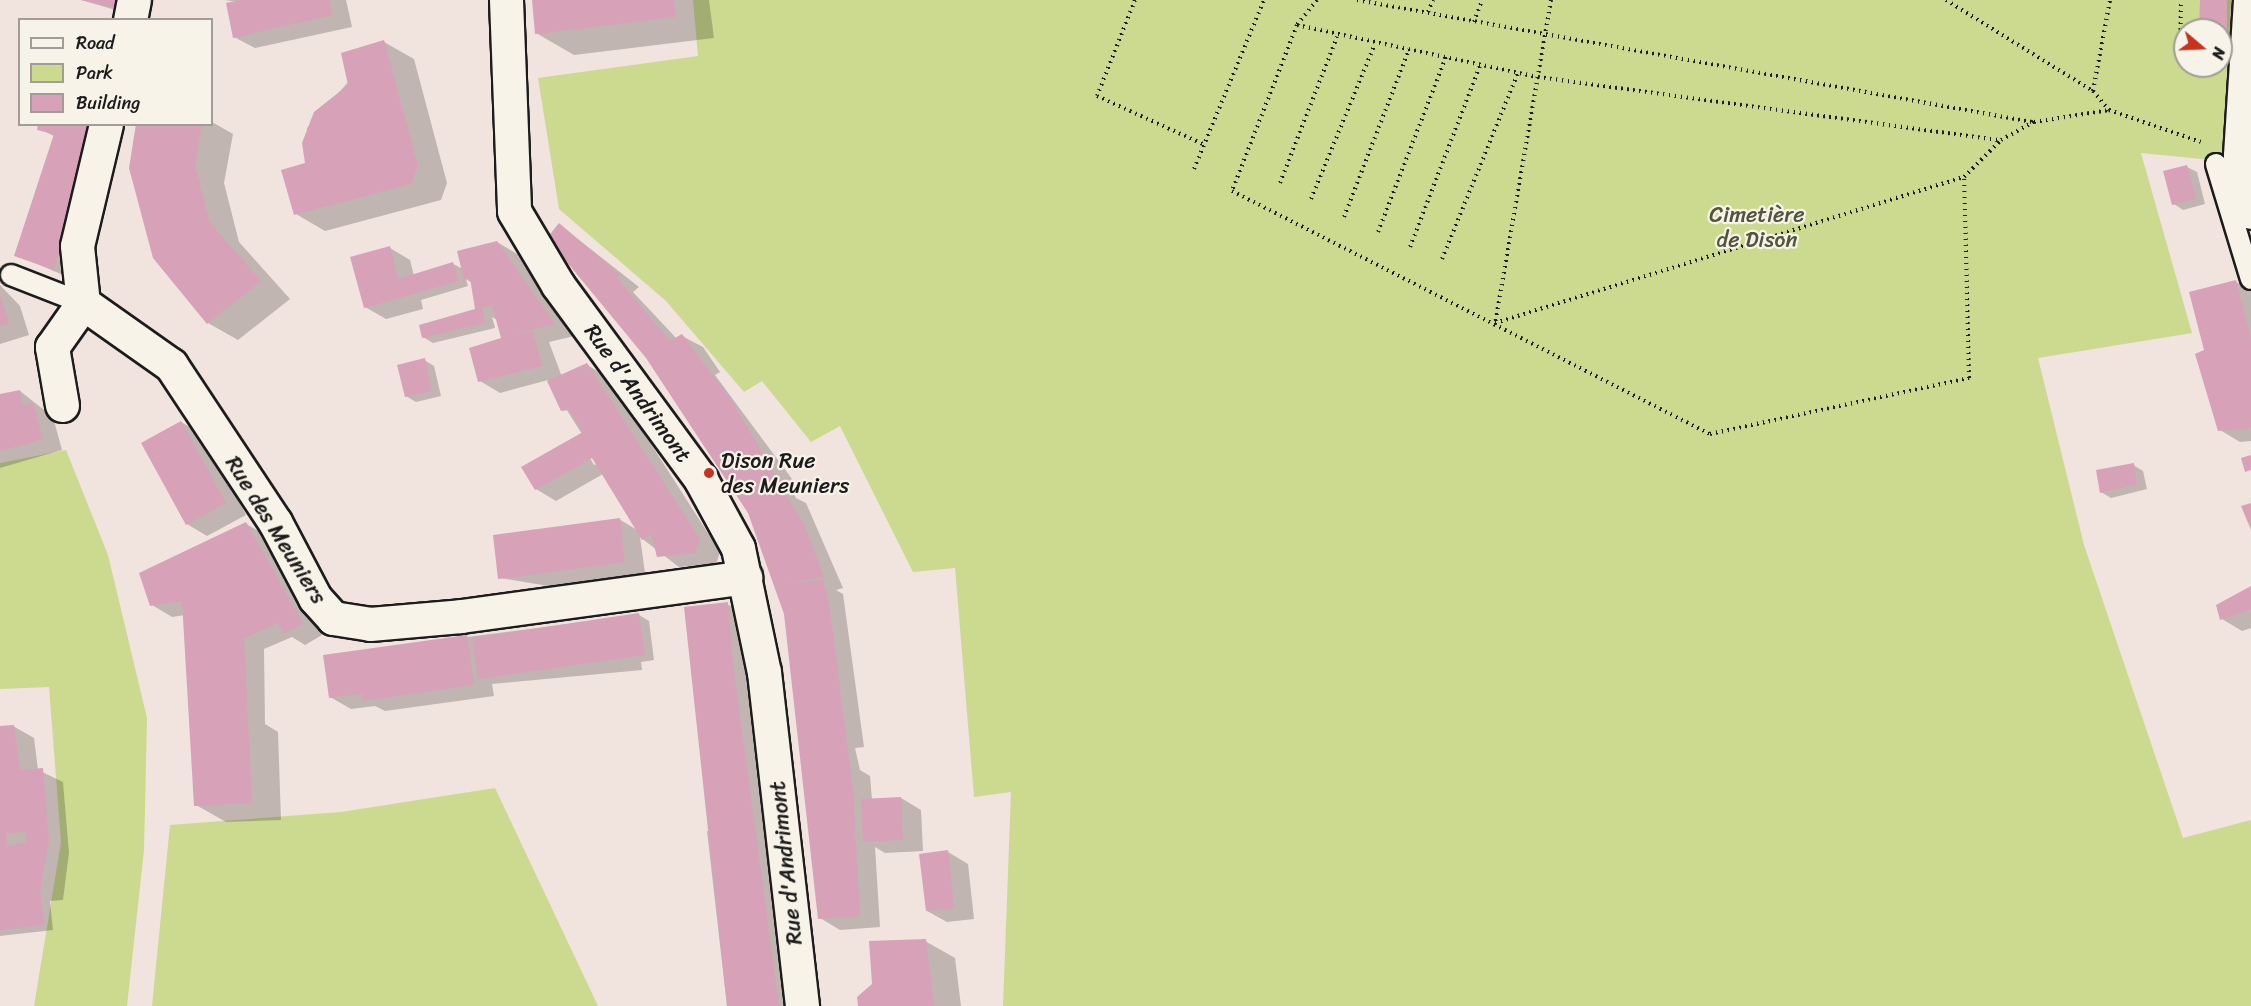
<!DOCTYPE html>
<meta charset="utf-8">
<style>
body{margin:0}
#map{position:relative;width:2251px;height:1006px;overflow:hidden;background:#f1e3de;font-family:Sriracha,sans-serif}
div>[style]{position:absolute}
.green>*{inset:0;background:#cbda8e}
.shadow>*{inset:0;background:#0003}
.building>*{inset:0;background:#d7a1b8}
.path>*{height:4px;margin-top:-2px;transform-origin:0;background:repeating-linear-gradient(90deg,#1c1c1c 0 1.5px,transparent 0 6px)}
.roads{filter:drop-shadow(2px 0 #1c1c1c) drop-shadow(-2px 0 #1c1c1c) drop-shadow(0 2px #1c1c1c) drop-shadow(0 -2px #1c1c1c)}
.lane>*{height:20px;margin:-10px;padding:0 10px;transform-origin:10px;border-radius:10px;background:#f7f3e8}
.street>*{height:33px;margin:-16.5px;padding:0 16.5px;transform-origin:16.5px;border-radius:16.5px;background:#f7f3e8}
.secondary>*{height:33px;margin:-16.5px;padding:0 16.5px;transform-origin:16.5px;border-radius:16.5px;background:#f7f3e8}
.dots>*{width:16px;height:16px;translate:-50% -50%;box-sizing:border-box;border:3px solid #f7f3e8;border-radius:50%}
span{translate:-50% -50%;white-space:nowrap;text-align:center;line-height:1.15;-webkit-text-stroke:4.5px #f7f3e8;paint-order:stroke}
.park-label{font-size:22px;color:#51553e}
.street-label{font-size:22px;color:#1c1c1c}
.poi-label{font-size:22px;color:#1c1c1c}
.left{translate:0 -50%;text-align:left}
.legend{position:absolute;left:18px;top:18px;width:195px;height:108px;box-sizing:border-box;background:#f7f3e8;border:2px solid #9f9d96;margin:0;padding:8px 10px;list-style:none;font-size:18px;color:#1c1c1c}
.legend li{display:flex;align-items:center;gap:12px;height:30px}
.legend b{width:30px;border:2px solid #9f9d96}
.north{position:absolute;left:2173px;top:18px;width:60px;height:60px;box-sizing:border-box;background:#f7f3e8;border:2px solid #9f9d96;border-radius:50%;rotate:109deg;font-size:16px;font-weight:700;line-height:24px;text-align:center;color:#1c1c1c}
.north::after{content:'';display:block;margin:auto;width:21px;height:27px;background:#c8321e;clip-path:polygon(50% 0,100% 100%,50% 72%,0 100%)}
</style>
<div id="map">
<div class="green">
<i style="clip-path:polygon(evenodd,693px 0,2231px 0,2222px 161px,2141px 153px,2192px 333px,2038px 358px,2084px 545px,2183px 838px,2251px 820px,2251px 1006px,1003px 1006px,1011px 792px,974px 797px,955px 568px,913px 572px,840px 426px,811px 442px,762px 381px,744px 392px,666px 301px,559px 209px,538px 78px,698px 56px,693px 0,2185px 30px,2221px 30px,2221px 66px,2185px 66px,2185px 30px)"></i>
<i style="clip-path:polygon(66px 450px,108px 555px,147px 718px,144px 850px,127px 1006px,34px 1006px,61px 842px,49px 687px,0 689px,0 463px)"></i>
<i style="clip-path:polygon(495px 788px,598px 1006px,152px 1006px,170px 825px,341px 812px)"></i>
</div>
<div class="shadow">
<i style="clip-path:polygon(81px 0,129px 0,126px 13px)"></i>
<i style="clip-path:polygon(225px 0,346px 0,352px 27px,255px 48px,234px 37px,238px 2px)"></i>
<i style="clip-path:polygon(533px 0,709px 0,714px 38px,574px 55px,536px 33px)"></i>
<i style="clip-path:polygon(2202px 0,2247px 0,2247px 66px,2221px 66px,2221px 30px,2200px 30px)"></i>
<i style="clip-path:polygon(384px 42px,414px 59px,447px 183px,441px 200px,325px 231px,296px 214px,307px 164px,307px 128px)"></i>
<i style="clip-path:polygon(212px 122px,233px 134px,224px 183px,239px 242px,290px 299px,238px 340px,208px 323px,154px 257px,137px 124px)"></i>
<i style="clip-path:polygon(96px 124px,75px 280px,16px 255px,54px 136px,39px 129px)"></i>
<i style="clip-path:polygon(2187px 167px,2197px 172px,2205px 204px,2183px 210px,2174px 204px)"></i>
<i style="clip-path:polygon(560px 225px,639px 287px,633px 292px,677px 339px,682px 336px,703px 347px,720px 372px,715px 375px,792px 479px,787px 482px,796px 498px,806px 503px,843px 588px,836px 590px,843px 594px,864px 747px,855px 748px,860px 770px,870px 776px,872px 800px,901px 798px,921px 810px,923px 851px,885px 853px,875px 847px,880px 927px,840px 930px,820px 918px,785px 613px,750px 515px)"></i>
<i style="clip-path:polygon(evenodd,497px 242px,517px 254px,574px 336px,549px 342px,562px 377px,587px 365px,608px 377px,720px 552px,716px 564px,679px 567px,640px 537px,645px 573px,548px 586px,500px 578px,619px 519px,637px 530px,603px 474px,556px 501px,536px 489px,585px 439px,548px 380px,500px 393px,480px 381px,502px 339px,497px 320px,492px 317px,495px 328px,433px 343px,423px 337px,480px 310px,472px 283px,466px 279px,468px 286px,421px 300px,423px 309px,386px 319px,365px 307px,390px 248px,410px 260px,414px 276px,453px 264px,463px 269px,497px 242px,586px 451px,590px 451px,597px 464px,594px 465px,586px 451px)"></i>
<i style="clip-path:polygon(2236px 282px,2251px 290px,2251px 441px,2240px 442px,2220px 430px,2206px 351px)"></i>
<i style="clip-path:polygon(0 285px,20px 306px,29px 335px,0 344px)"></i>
<i style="clip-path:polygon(424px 360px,434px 366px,441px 396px,416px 402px,406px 396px)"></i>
<i style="clip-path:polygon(20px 391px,53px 417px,62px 450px,0 468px,0 396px)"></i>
<i style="clip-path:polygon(181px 422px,202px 434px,246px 515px,207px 536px,187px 524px)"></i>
<i style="clip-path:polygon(2133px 465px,2143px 471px,2147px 489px,2111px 498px,2101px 492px)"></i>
<i style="clip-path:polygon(246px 524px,266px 535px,322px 635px,305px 645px,292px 637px,264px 649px,265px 724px,278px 732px,281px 820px,226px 822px,196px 805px,185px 615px,172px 617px,152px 605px)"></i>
<i style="clip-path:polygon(2251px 587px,2251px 628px,2242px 631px,2222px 619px,2218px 606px)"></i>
<i style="clip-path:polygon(727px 604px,737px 610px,739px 638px,750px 644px,794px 1006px,727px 1006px,707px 831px,713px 832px)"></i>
<i style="clip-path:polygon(639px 615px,649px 621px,654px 660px,641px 662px,642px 670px,492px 684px,494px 696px,385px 711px,375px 706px,351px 709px,330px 697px,467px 637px)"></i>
<i style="clip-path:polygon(13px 726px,34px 738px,38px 770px,63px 782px,69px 853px,63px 900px,50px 901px,53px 930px,0 936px,0 728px)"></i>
<i style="clip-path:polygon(948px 852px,968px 864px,974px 919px,947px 922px,927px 911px)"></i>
<i style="clip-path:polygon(925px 941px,955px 958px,961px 1006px,859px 1006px)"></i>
</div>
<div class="building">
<i style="clip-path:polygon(81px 0,118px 0,117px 8px)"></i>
<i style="clip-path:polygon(240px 0,329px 0,332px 15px,233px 38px,226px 3px)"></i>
<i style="clip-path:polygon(532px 0,674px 0,676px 17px,535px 34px)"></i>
<i style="clip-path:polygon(2200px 0,2227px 0,2227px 56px,2221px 55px,2221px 30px,2199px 30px)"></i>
<i style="clip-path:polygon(384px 40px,418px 166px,411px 184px,294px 215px,281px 170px,305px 163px,302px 143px,314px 112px,348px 85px,341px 53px)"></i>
<i style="clip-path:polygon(38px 124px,92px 124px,54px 270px,14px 256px,54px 134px,37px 130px)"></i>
<i style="clip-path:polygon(136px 124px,202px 124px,195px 166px,210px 223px,261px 281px,207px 324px,153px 258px,129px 168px)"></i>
<i style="clip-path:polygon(2187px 165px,2196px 199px,2172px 205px,2163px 171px)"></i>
<i style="clip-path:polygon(559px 223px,620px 275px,617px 278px,670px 341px,682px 334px,732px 401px,806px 529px,824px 577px,783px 584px,823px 580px,830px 609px,853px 791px,860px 916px,818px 919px,784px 614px,748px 513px,646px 358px,547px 238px)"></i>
<i style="clip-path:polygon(497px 241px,555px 324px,511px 335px,533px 331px,542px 366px,478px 382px,469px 348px,501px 338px,492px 305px,482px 308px,485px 323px,422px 338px,419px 325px,475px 309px,470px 278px,464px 280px,457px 251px)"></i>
<i style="clip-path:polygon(390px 246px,398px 279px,453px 262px,459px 281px,364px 308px,350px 257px)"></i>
<i style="clip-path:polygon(2236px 280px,2251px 339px,2251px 428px,2218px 431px,2195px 354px,2204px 350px,2189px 292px)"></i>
<i style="clip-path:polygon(0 295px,9px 323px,0 326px)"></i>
<i style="clip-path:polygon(425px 358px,432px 391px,405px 397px,397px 365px)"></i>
<i style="clip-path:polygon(587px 363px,700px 539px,695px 553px,657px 557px,651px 534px,642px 540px,592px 458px,535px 490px,521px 467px,583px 432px,569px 410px,561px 411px,547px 381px)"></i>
<i style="clip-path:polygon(20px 390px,23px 406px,33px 403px,43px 439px,0 451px,0 394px)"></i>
<i style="clip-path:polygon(181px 421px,226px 503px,186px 525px,141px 443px)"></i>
<i style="clip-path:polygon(2251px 455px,2251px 470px,2245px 472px,2241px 458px)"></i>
<i style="clip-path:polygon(2134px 463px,2137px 484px,2100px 493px,2096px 470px)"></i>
<i style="clip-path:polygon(2251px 503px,2251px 530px,2241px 506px)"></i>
<i style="clip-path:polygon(620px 518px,625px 562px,498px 579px,493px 535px)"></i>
<i style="clip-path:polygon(246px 522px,303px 623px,284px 634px,278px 623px,244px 638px,252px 803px,194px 806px,182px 601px,150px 606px,139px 573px)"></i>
<i style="clip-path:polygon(2251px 586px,2251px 609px,2220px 620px,2216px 605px)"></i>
<i style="clip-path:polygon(728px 602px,733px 663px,779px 1006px,727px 1006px,684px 607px)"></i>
<i style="clip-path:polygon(639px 613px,645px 655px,478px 679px,472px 638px)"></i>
<i style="clip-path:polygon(467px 635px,474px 685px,363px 701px,362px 694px,329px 698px,323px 655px)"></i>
<i style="clip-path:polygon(evenodd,14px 725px,20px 770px,43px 768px,49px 840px,40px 889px,44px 925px,0 930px,0 726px,14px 725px,26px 832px,27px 842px,7px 846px,6px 833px,26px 832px)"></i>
<i style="clip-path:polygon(901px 797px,903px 840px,863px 842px,861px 799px)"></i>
<i style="clip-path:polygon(948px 850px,954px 908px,926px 911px,919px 854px)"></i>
<i style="clip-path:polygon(926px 939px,934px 1006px,858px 1006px,857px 997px,872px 984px,869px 941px)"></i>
</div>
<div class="path">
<i style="left:1135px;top:0;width:103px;rotate:111.6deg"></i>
<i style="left:1097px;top:96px;width:116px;rotate:24.4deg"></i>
<i style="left:1317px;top:0;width:32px;rotate:129deg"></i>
<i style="left:1297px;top:25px;width:178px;rotate:111.4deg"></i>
<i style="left:1232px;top:191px;width:536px;rotate:26.95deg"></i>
<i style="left:1710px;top:434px;width:265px;rotate:-12.2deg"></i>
<i style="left:1969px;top:378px;width:201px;rotate:-91.4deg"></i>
<i style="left:1357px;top:0;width:686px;rotate:10.25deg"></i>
<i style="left:1551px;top:0;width:328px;rotate:99.8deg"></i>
<i style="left:1495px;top:323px;width:491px;rotate:-17.3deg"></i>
<i style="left:1964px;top:177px;width:52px;rotate:-45deg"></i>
<i style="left:2001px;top:140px;width:38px;rotate:-29deg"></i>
<i style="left:2034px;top:122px;width:76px;rotate:-9.1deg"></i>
<i style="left:1946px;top:0;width:173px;rotate:31.8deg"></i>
<i style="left:2093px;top:91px;width:25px;rotate:50deg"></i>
<i style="left:2109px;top:110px;width:97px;rotate:19.2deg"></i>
<i style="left:1428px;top:12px;width:13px;rotate:-67deg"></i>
<i style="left:1474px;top:22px;width:23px;rotate:-70deg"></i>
<i style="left:1297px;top:25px;width:247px;rotate:12.2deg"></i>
<i style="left:1538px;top:77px;width:466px;rotate:7.8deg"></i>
<i style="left:2180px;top:60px;width:60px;rotate:-89deg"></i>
<i style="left:2093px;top:91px;width:93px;rotate:-79.4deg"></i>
<i style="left:1194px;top:169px;width:183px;rotate:-67.5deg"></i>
<i style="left:1280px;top:183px;width:157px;rotate:-68.7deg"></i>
<i style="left:1311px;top:199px;width:165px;rotate:-67.6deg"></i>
<i style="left:1344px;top:217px;width:180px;rotate:-68.8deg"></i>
<i style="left:1378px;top:232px;width:188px;rotate:-68.8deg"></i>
<i style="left:1410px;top:247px;width:197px;rotate:-68.9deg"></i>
<i style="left:1442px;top:259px;width:201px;rotate:-67.8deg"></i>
</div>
<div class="roads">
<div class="lane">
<i style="left:2216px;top:164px;width:120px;rotate:73.1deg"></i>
<i style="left:11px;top:275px;width:77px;rotate:21.3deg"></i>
</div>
<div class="street">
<i style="left:2250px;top:0;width:156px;rotate:93.7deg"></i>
<i style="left:2240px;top:156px;width:57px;rotate:78.9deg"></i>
<i style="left:130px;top:20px;width:20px;rotate:-79deg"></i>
<i style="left:106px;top:124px;width:125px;rotate:103.4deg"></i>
<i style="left:77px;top:246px;width:57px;rotate:84deg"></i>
<i style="left:83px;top:303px;width:108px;rotate:35.2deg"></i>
<i style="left:171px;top:365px;width:188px;rotate:56.5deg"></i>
<i style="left:275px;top:522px;width:86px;rotate:62.2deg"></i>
<i style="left:315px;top:598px;width:27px;rotate:48deg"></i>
<i style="left:333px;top:618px;width:37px;rotate:9deg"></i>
<i style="left:370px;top:624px;width:91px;rotate:-5deg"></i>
<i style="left:461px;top:616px;width:287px;rotate:-7.8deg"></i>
<i style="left:62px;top:405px;width:59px;rotate:-99.8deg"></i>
<i style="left:52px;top:347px;width:54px;rotate:-54.8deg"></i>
</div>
<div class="secondary">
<i style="left:506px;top:0;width:211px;rotate:87.8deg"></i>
<i style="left:514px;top:211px;width:86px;rotate:59.3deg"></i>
<i style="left:558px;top:285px;width:242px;rotate:53.7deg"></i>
<i style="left:701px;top:480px;width:77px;rotate:61.4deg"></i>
<i style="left:738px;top:548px;width:127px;rotate:78.2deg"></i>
<i style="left:764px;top:672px;width:336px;rotate:83.5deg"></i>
</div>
</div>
<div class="dots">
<i style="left:709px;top:473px;background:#c8321e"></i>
</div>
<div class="park-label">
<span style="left:1757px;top:227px">Cimetière<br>de Dison</span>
</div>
<div class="street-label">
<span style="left:638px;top:393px;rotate:54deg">Rue d'Andrimont</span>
<span style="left:276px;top:530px;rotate:58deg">Rue des Meuniers</span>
<span style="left:786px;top:863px;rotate:-96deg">Rue d'Andrimont</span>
</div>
<div class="poi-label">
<span class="left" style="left:721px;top:473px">Dison Rue<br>des Meuniers</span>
</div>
<ul class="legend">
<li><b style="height:8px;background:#f7f3e8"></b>Road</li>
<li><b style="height:16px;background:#cbda8e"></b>Park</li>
<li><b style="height:16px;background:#d7a1b8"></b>Building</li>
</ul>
<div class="north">N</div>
</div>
